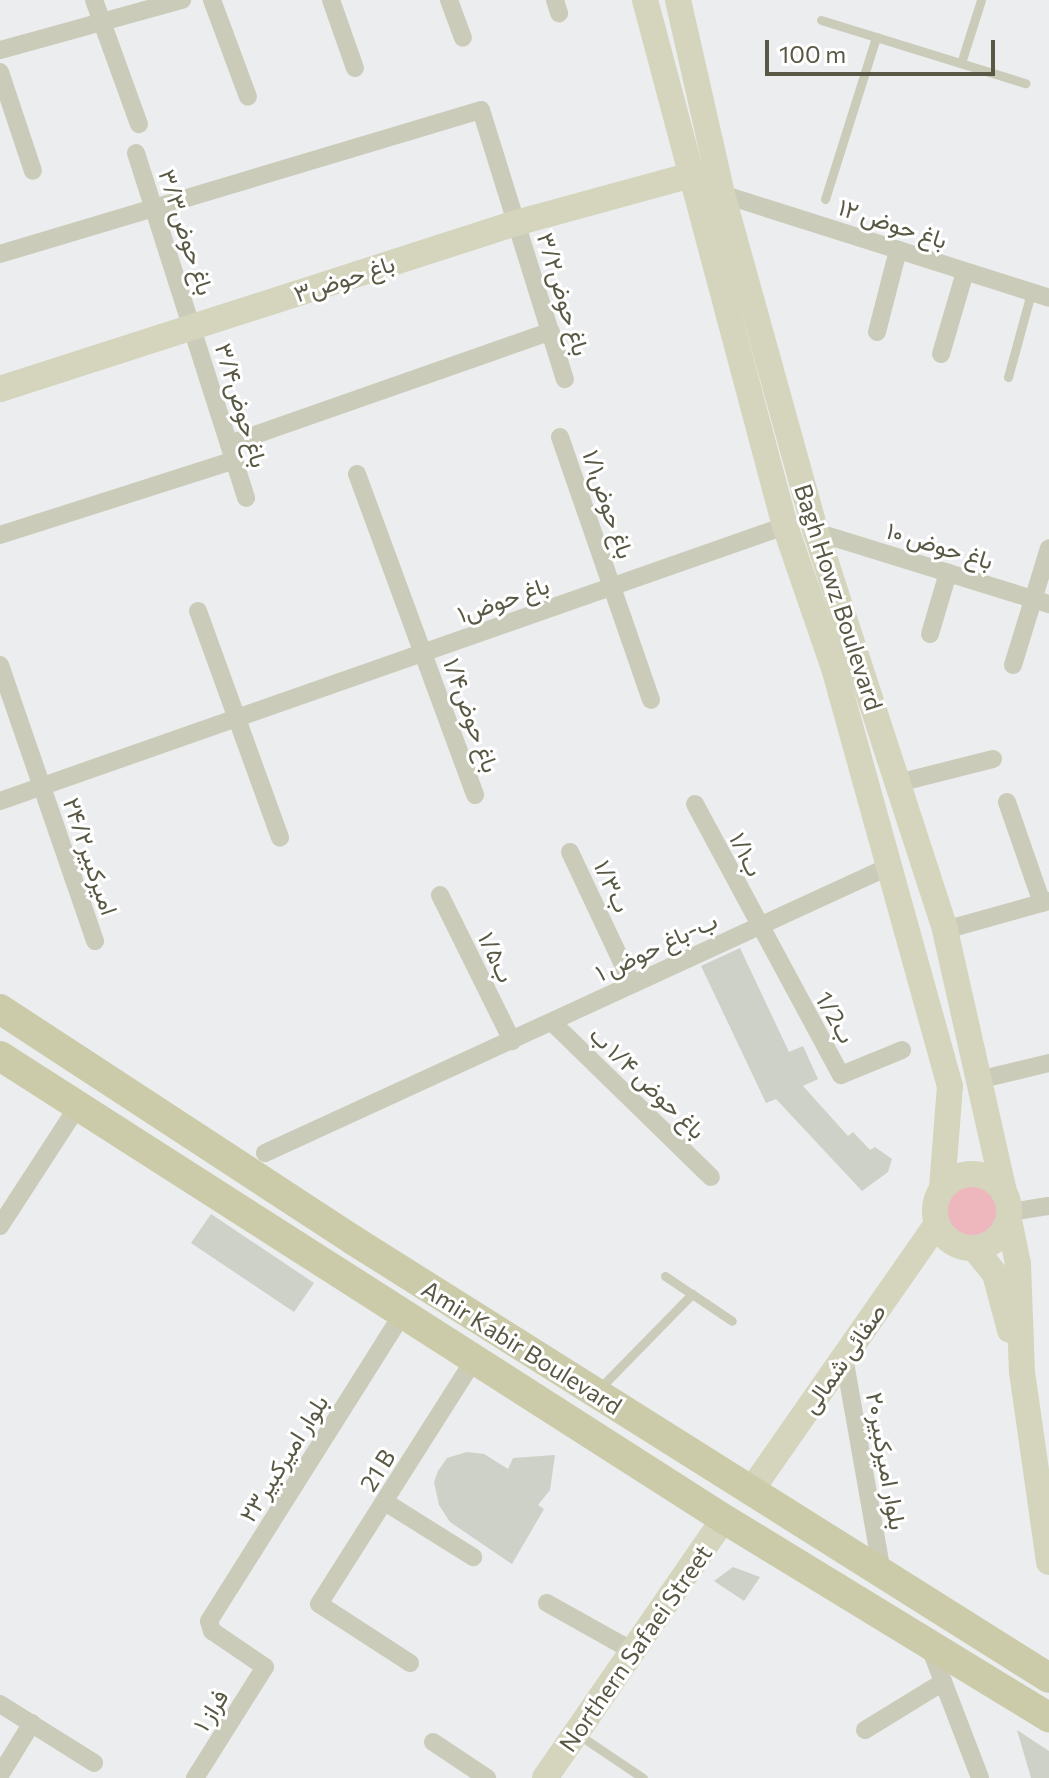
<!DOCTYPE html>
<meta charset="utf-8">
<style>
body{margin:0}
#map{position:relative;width:1049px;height:1778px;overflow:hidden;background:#ebedee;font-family:Commissioner,Vazirmatn,sans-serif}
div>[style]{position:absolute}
.green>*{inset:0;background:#eeb7bd}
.round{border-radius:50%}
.building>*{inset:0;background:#ced1c8}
.lane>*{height:9px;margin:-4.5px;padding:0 4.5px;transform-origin:4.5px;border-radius:4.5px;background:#cbcbb9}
.street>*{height:18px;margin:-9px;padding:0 9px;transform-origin:9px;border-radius:9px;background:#cbcbb9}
.secondary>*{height:26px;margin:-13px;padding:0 13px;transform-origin:13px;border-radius:13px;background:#d5d5bd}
.secondary>.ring{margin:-13px;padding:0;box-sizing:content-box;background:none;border:26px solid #d5d5bd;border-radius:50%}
.primary>*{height:30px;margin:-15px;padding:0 15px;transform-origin:15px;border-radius:15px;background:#cbcbaa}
span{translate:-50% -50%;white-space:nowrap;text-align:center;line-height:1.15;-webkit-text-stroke:6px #fff;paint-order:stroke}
.street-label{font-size:24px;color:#595844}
.scale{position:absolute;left:765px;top:40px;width:230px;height:36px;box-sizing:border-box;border:4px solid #595844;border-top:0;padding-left:10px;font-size:24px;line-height:28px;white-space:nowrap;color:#595844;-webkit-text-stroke:6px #fff;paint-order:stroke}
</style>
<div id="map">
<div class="green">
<i class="round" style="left:946px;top:1184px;width:52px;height:52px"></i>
</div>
<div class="building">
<i style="clip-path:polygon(740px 948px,789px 1052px,803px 1046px,818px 1079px,803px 1086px,848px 1136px,853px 1132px,870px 1150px,875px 1147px,892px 1159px,888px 1172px,862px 1191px,776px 1099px,766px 1103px,701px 966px)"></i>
<i style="clip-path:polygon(211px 1214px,314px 1283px,294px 1312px,191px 1243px)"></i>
<i style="clip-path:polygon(467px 1452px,484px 1454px,508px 1469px,513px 1458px,555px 1455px,550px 1490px,538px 1505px,544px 1509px,512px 1564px,450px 1522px,439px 1505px,434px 1482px,438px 1471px,447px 1458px)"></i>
<i style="clip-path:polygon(733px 1567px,760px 1577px,744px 1601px,714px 1581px)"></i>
<i style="clip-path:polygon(1017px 1730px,1049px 1751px,1049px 1778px,1031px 1778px)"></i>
</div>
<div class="lane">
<i style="left:821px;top:20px;width:214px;rotate:17.2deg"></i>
<i style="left:961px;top:63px;width:66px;rotate:-72.4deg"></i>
<i style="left:825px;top:199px;width:170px;rotate:-72.5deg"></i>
<i style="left:1008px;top:377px;width:87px;rotate:-74.7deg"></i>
<i style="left:665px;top:1276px;width:32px;rotate:34deg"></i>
<i style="left:600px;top:1388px;width:132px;rotate:-45.6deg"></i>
<i style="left:692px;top:1294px;width:48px;rotate:34deg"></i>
<i style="left:579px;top:1735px;width:77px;rotate:33.9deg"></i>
</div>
<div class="street">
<i style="left:94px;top:0;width:132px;rotate:70.1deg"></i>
<i style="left:212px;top:0;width:103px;rotate:69.6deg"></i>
<i style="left:331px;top:0;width:72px;rotate:70.6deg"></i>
<i style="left:449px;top:0;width:40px;rotate:69.8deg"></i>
<i style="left:555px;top:0;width:14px;rotate:73deg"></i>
<i style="left:0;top:50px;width:189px;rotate:-15.4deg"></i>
<i style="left:0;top:72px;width:104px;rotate:71.6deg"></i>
<i style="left:136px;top:153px;width:362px;rotate:72.3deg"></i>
<i style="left:722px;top:194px;width:343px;rotate:17.6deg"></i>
<i style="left:0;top:254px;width:502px;rotate:-16.67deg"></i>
<i style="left:481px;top:110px;width:282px;rotate:72.7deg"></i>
<i style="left:877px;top:332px;width:85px;rotate:-75.6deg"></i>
<i style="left:941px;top:354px;width:85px;rotate:-73.7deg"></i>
<i style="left:560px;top:437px;width:278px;rotate:70.9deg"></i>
<i style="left:229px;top:444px;width:341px;rotate:-19.3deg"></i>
<i style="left:357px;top:474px;width:342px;rotate:69.8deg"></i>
<i style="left:816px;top:532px;width:244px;rotate:17.2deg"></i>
<i style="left:0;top:535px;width:247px;rotate:-17.7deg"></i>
<i style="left:198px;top:611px;width:241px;rotate:70.1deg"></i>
<i style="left:930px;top:634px;width:64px;rotate:-73.6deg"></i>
<i style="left:0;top:665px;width:292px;rotate:71deg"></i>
<i style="left:1013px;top:665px;width:122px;rotate:-72.9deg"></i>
<i style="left:898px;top:783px;width:98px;rotate:-14.2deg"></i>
<i style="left:0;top:801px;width:832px;rotate:-19.31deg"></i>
<i style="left:1007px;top:802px;width:107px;rotate:70.9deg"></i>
<i style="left:695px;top:804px;width:308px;rotate:61.7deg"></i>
<i style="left:841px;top:1075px;width:66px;rotate:-22.3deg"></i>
<i style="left:570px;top:852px;width:146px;rotate:64.8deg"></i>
<i style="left:440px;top:895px;width:163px;rotate:63.7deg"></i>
<i style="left:945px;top:930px;width:108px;rotate:-15.6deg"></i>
<i style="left:552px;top:1022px;width:222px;rotate:44.3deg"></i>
<i style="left:982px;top:1079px;width:69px;rotate:-13.4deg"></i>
<i style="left:265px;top:1153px;width:688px;rotate:-24.66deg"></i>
<i style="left:1010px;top:1212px;width:39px;rotate:-9deg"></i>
<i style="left:0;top:1226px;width:143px;rotate:-57deg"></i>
<i style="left:844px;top:1357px;width:219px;rotate:80deg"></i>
<i style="left:385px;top:1502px;width:104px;rotate:32deg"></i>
<i style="left:547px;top:1603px;width:98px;rotate:29.2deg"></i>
<i style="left:929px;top:1645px;width:142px;rotate:69deg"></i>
<i style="left:410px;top:1663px;width:108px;rotate:-147deg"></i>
<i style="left:319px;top:1604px;width:289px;rotate:-57.6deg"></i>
<i style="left:0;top:1704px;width:111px;rotate:32.1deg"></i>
<i style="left:865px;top:1730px;width:92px;rotate:-31.6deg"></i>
<i style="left:433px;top:1742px;width:65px;rotate:33.7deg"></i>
<i style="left:0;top:1775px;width:61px;rotate:-58.4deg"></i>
<i style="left:195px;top:1778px;width:131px;rotate:-57.8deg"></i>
<i style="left:265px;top:1667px;width:64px;rotate:-145.8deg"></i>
<i style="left:212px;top:1631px;width:10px;rotate:-107deg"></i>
<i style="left:209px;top:1621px;width:363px;rotate:-57.8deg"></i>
</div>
<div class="secondary">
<i style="left:645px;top:0;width:544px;rotate:75.1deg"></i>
<i style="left:785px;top:526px;width:150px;rotate:71deg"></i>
<i style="left:834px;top:668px;width:434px;rotate:74.5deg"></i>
<i style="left:950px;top:1086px;width:102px;rotate:94.5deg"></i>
<i style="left:678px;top:0;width:199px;rotate:77.2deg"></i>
<i style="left:722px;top:194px;width:351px;rotate:74.5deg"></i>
<i style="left:816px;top:532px;width:418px;rotate:72deg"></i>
<i style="left:945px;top:930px;width:269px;rotate:77.3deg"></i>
<i style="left:0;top:389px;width:542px;rotate:-17.83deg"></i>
<i style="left:516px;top:223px;width:181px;rotate:-15.3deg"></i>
<i class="ring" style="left:935px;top:1174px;width:48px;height:48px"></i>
<i style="left:1009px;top:1220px;width:45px;rotate:78.4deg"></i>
<i style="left:1018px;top:1264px;width:108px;rotate:87.9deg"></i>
<i style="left:1022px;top:1372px;width:192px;rotate:81.9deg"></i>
<i style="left:974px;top:1248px;width:33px;rotate:51deg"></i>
<i style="left:995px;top:1274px;width:58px;rotate:75deg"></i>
<i style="left:750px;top:1492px;width:327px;rotate:-55.1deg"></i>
<i style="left:545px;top:1778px;width:315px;rotate:-55.4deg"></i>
</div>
<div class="primary">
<i style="left:0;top:1009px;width:422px;rotate:33.2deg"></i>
<i style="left:353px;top:1240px;width:822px;rotate:32.18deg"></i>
<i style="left:0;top:1056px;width:859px;rotate:32.6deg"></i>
<i style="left:724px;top:1519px;width:381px;rotate:31.4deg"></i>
</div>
<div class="street-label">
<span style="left:893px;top:223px;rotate:18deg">۱۲ باغ حوض</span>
<span style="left:187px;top:232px;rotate:72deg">باغ حوض۳/۳</span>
<span style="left:344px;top:278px;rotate:-18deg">باغ حوض۳</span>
<span style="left:564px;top:294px;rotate:73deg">باغ حوض۳/۲</span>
<span style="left:242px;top:405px;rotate:73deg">باغ حوض۳/۴</span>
<span style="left:609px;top:504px;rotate:71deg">باغ حوض۱/۱</span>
<span style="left:940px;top:545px;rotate:17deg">۱۰ باغ حوض</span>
<span style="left:839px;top:597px;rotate:72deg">Bagh Howz Boulevard</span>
<span style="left:503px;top:599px;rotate:-19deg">باغ حوض۱</span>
<span style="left:472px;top:715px;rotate:70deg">باغ حوض۱/۴</span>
<span style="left:747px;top:854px;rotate:63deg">ب۱/۱</span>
<span style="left:91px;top:856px;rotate:71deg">امیرکبیر۲۴/۲</span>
<span style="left:613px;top:886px;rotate:65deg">ب۱/۳</span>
<span style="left:656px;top:946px;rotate:-25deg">۱ ب-باغ حوض</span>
<span style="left:497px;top:957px;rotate:64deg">ب۱/۵</span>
<span style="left:836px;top:1017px;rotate:60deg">1/2ب</span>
<span style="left:648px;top:1082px;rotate:44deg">باغ حوض ۱/۴ ب</span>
<span style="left:522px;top:1347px;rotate:32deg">Amir Kabir Boulevard</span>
<span style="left:843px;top:1358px;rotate:-55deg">صفائی شمالی</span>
<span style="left:283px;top:1458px;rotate:-58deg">۲۳بلوار امیرکبیر</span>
<span style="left:887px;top:1461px;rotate:80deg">بلوار امیرکبیر۲۰</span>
<span style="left:377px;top:1470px;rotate:-58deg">21 B</span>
<span style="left:635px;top:1648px;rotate:-55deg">Northern Safaei Street</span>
<span style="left:210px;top:1710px;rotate:-58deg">فراز ۱</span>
</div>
<div class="scale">100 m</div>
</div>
